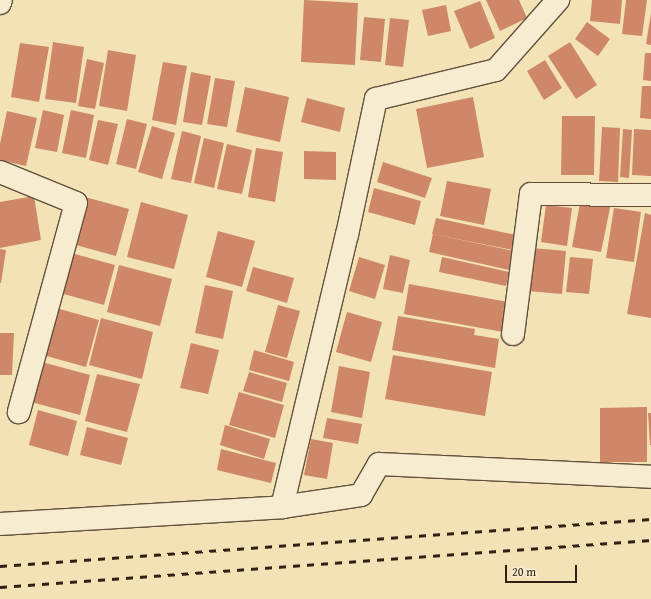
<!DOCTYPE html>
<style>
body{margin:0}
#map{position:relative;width:651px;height:599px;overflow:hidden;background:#f2e2b6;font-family:"Gentium Book Plus",serif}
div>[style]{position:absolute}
.building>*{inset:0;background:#ce8767}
.roads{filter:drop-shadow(1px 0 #62503d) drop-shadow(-1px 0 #62503d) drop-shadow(0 1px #62503d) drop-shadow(0 -1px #62503d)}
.minor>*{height:22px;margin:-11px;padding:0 11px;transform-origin:11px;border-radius:11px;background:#f7ecd0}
.rail>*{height:3px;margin-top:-1.5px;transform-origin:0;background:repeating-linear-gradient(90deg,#322015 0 7px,transparent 0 14px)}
span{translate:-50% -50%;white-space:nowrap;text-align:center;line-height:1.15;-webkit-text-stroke:3.5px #f7ecd0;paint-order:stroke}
.scale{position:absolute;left:505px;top:565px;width:72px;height:18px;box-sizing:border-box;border:2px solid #322015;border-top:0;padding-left:5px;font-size:12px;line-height:14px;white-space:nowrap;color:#322015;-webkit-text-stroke:3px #f7ecd0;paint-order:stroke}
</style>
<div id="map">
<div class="building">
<i style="clip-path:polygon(304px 0,358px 3px,355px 65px,301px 62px)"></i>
<i style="clip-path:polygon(486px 0,519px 0,527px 18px,500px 31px)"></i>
<i style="clip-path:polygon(592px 0,622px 0,620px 24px,590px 21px)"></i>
<i style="clip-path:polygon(626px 0,647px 0,642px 36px,622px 34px)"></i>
<i style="clip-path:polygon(480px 1px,495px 38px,470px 49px,454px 11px)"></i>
<i style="clip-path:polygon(446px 5px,451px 31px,428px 36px,422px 10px)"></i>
<i style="clip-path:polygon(651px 13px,651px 45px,646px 44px)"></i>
<i style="clip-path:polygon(364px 17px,385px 19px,381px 62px,360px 60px)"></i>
<i style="clip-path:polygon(390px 18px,409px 20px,403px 67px,385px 65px)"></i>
<i style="clip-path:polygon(587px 22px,610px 39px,598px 56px,575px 39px)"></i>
<i style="clip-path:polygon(53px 42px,84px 47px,76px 103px,45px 99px)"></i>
<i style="clip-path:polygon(570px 42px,597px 85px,576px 99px,548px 56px)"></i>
<i style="clip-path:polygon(20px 43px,49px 47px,39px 102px,11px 97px)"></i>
<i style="clip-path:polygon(108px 50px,136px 55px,127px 111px,99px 106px)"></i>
<i style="clip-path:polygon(645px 53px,651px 53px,651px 81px,643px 80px)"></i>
<i style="clip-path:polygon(87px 59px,104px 63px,95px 109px,78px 106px)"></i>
<i style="clip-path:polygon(545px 60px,562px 88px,544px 100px,527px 71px)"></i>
<i style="clip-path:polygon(163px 62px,187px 66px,176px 125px,152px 120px)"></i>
<i style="clip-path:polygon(191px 72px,211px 76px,202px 125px,183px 122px)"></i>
<i style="clip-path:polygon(215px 78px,235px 81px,227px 127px,207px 124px)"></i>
<i style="clip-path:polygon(642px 86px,651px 86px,651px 119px,640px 118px)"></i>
<i style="clip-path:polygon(245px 87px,289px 97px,280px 142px,236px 132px)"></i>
<i style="clip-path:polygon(473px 97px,484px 157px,427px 168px,416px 109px)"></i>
<i style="clip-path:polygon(307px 98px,345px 108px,340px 132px,301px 122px)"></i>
<i style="clip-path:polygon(43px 110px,64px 115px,57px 152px,35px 148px)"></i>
<i style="clip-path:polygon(71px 110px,94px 115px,86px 158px,62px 153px)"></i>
<i style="clip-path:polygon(7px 111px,37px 118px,26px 166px,0 160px,0 144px)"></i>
<i style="clip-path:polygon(562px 116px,595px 116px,594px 175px,561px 175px)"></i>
<i style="clip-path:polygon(127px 119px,147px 124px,136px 169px,116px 164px)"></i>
<i style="clip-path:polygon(98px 120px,118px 124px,108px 165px,89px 160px)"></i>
<i style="clip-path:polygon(152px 126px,175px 133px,162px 179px,138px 172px)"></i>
<i style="clip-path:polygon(602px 127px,620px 128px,618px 182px,599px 181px)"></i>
<i style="clip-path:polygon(623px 129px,632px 130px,629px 178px,620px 177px)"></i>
<i style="clip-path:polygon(634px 129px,651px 130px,651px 176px,632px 175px)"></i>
<i style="clip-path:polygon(182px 131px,201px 136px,191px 183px,171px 179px)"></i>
<i style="clip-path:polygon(204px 138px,224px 143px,214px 188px,194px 183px)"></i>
<i style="clip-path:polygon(227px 144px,252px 150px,242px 194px,217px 189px)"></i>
<i style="clip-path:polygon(256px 148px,283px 152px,275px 202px,248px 197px)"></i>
<i style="clip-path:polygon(304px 151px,336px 152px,336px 180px,304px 179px)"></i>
<i style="clip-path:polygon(383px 162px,432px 178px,425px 198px,377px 182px)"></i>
<i style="clip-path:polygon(447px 181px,491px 189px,484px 225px,440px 216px)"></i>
<i style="clip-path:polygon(374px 188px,421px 201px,415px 225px,368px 212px)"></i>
<i style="clip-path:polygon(34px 196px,41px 240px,0 248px,0 202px)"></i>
<i style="clip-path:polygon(85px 197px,129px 209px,116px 256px,72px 244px)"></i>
<i style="clip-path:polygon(581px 197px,611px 203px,601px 252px,572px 247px)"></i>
<i style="clip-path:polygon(141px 202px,188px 215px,174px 269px,127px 257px)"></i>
<i style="clip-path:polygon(546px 205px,572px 208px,567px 246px,541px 242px)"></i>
<i style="clip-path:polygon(614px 208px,641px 212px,634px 262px,606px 258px)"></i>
<i style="clip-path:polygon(645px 213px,651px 215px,651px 318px,627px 314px)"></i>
<i style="clip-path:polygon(436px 218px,516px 235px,513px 250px,432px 234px)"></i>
<i style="clip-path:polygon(218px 231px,255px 241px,242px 287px,206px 277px)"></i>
<i style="clip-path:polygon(433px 234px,513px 251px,509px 270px,429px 252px)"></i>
<i style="clip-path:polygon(532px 248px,566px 251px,562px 294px,528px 291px)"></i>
<i style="clip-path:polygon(0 249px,6px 250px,1px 283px,0 283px)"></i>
<i style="clip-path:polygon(71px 253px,115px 265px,104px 305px,60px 293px)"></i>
<i style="clip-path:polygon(390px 255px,410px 260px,403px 293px,383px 289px)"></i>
<i style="clip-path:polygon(359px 257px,385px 265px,375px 299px,349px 291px)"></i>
<i style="clip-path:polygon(442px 257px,509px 272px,506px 286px,439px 272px)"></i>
<i style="clip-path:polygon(570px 257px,593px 259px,589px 294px,566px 292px)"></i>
<i style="clip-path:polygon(119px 265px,172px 279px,160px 326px,107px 312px)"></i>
<i style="clip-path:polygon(253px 267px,294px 278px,287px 303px,246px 291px)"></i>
<i style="clip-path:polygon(409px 284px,508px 302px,503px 332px,404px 314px)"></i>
<i style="clip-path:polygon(205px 285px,233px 291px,223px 339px,195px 333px)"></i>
<i style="clip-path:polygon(278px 305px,300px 311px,287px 358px,265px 352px)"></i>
<i style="clip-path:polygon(56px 308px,99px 320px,86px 367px,43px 355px)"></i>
<i style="clip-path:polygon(347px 312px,382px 322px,371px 362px,336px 352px)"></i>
<i style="clip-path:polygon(398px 316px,475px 329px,474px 335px,499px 339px,495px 368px,392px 350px)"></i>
<i style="clip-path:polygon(101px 318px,153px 332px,142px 379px,89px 365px)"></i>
<i style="clip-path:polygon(0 333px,14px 333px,12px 375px,0 375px)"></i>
<i style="clip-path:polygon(191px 343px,219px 350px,208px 394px,180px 388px)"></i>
<i style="clip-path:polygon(254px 350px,294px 362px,289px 381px,249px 370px)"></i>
<i style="clip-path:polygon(393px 355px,492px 372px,485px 416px,385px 399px)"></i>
<i style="clip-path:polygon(42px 362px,90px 375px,80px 415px,31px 402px)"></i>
<i style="clip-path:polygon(339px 366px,370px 372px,362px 418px,331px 412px)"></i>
<i style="clip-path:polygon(249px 372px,287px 383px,282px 402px,243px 391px)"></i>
<i style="clip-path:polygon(97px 374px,140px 384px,127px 432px,85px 421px)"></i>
<i style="clip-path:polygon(239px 392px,284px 405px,275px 438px,229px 425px)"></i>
<i style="clip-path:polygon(647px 407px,647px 462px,600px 462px,600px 408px)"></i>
<i style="clip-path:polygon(38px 410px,77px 421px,68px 456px,29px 445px)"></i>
<i style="clip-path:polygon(648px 413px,651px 413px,651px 445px,650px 445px)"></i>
<i style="clip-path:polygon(327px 418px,362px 424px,358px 444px,323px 438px)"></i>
<i style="clip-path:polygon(225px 425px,270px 439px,264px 459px,220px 445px)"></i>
<i style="clip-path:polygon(87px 427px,128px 438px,121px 465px,80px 455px)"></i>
<i style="clip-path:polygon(311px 439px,333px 443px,327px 479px,304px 475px)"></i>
<i style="clip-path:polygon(221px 449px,276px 463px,271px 483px,217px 470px)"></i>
</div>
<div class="roads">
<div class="minor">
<i style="left:0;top:3px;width:3px;rotate:-72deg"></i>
<i style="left:0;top:172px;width:82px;rotate:22.2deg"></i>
<i style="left:76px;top:203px;width:217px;rotate:105.3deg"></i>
<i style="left:513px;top:334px;width:141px;rotate:-82.7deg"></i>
<i style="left:531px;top:194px;width:120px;rotate:0.5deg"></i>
<i style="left:282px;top:507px;width:280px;rotate:-76.6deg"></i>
<i style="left:347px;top:235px;width:139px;rotate:-78deg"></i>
<i style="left:376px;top:99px;width:123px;rotate:-13.6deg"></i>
<i style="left:496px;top:70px;width:94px;rotate:-48.5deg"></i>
<i style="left:0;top:524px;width:283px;rotate:-3.4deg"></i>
<i style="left:282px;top:507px;width:80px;rotate:-8.6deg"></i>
<i style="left:361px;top:495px;width:36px;rotate:-60deg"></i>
<i style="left:379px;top:464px;width:272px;rotate:2.7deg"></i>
</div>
</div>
<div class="rail">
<i style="left:0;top:566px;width:653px;rotate:-4.13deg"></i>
<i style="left:0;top:587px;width:653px;rotate:-4.13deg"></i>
</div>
<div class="scale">20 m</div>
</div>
